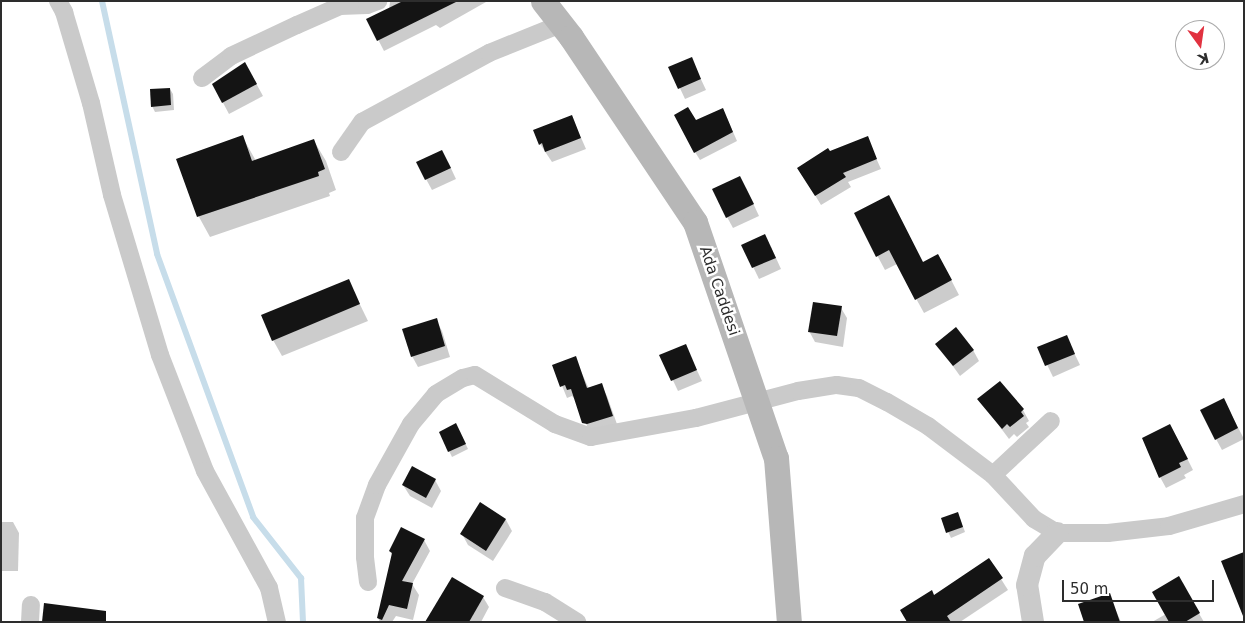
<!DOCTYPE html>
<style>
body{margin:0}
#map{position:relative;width:1245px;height:623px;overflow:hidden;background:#fff;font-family:"DejaVu Sans",sans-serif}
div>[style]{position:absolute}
.shadow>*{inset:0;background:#0003}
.stream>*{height:6px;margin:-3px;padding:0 3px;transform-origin:3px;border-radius:3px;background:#c7ddea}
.building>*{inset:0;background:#141414}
.minor>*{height:18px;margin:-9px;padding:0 9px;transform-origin:9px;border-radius:9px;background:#cacaca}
.tertiary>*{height:22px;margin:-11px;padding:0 11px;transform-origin:11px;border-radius:11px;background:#cacaca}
.secondary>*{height:25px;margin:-12.5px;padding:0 12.5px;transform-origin:12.5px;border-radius:12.5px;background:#b7b7b7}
span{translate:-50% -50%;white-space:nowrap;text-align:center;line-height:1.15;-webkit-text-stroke:5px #fff;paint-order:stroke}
.street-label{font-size:15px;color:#2d2d2d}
.frame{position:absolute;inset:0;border:2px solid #2d2d2d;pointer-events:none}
.north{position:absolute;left:1175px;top:20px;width:50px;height:50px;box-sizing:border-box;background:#fff;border:1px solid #ababab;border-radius:50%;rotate:166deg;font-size:14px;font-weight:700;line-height:20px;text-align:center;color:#2d2d2d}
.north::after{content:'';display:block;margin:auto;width:18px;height:22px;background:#e13240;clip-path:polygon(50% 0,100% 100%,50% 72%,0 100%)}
.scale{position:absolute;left:1062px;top:580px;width:152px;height:22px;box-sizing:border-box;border:2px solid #2d2d2d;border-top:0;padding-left:6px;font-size:15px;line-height:18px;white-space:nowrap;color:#2d2d2d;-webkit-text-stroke:4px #fff;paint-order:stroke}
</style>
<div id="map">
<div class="shadow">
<i style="clip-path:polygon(387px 1px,486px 1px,486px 2px,440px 28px,436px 25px,384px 51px,368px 20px,389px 10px,390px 2px)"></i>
<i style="clip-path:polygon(691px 58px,706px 90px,685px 99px,670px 67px)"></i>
<i style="clip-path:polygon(251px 74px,263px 96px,229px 114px,213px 84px)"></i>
<i style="clip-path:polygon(170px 89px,173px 94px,174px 110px,155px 112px,152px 106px)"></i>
<i style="clip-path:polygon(572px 117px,586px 149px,552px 162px,540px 144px)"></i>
<i style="clip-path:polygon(727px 118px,737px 141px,700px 160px,695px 152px)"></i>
<i style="clip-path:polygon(242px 136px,256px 161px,314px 141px,326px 161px,336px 190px,329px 193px,330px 196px,210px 237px,199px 217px,178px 159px)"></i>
<i style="clip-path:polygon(867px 138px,881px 169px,848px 182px,851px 187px,821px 205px,804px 177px,830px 153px)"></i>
<i style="clip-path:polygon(448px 162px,456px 179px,432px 190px,426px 179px)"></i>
<i style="clip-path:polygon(746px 188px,759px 216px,733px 228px,727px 217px)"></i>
<i style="clip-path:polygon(855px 214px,923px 263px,946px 270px,959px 295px,924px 313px,897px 264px,885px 270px)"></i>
<i style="clip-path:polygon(743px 246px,771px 247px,781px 269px,759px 279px)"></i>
<i style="clip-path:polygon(348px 280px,368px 321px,282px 356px,273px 340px)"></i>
<i style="clip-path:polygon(841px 308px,847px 318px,843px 347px,815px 342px,809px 331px)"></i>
<i style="clip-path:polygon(436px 320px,442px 331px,450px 357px,418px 367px,412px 356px)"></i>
<i style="clip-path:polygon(1066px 336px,1080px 365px,1053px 377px,1039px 348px)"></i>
<i style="clip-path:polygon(937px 344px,973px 350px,979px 361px,960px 376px)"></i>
<i style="clip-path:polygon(685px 345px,702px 381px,678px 391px,661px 355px)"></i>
<i style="clip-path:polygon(575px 358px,589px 389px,601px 385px,607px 396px,618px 427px,590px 433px,576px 400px,572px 396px,567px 398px,554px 366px)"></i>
<i style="clip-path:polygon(979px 399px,1023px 410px,1029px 421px,1026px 423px,1029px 427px,1017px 437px,1014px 434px,1009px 439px)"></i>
<i style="clip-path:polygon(1229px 410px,1244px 439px,1222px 450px,1216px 439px)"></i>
<i style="clip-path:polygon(459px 430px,468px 449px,452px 457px,440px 432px)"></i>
<i style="clip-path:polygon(1176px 436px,1193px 470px,1184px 475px,1186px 478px,1166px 488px,1160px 477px)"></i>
<i style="clip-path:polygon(435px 480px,441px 491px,432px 508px,410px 496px,403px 485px)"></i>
<i style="clip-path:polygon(480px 504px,506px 520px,512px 531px,493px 561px,468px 545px,462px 534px)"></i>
<i style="clip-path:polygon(960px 518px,965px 532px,951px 538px,942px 519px)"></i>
<i style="clip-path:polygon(1px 522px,13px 522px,19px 533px,18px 571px,1px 571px)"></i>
<i style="clip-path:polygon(424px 540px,430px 551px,412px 584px,419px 595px,413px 620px,396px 616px,392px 622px,380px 622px,378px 618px,392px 555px,390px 551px)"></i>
<i style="clip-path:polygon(989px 560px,1008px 590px,960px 622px,908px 622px,934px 597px)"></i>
<i style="clip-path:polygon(1178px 578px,1204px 622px,1152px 622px,1166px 614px)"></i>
<i style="clip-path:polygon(1109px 595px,1121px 622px,1085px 622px)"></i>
<i style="clip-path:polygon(483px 597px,489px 607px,481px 622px,427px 622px)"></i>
</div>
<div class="stream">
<i style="left:102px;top:1px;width:259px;rotate:77.7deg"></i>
<i style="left:157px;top:254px;width:280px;rotate:69.9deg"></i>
<i style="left:253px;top:517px;width:78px;rotate:51.8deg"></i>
<i style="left:301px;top:578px;width:44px;rotate:87.4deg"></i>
</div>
<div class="building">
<i style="clip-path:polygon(403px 1px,458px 1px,377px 41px,366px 19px)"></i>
<i style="clip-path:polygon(692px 57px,701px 79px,678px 89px,668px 67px)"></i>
<i style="clip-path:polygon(245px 62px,257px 84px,222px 103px,212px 84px)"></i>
<i style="clip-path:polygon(170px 88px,171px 105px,151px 107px,150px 89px)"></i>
<i style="clip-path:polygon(688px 107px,696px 120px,723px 108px,733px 132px,694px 153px,674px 115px)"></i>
<i style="clip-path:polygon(572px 115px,581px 138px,545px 152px,542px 143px,539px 145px,533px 130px)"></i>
<i style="clip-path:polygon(243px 135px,252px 161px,314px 139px,325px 169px,318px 172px,319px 176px,197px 217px,176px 159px)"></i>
<i style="clip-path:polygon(868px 136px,877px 159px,843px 173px,846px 177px,815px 196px,797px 168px,828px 148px,830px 151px)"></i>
<i style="clip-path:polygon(442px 150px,451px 168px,425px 180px,416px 162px)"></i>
<i style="clip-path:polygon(740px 176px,754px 204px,726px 218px,712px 189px)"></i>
<i style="clip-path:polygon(889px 195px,923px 262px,938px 254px,952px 280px,915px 300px,889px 250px,876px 257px,854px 213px)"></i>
<i style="clip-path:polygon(765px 234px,776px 258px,752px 268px,741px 245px)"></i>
<i style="clip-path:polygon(349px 279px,360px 304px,272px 341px,261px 315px)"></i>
<i style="clip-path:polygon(813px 302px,842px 306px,837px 336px,808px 332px)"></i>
<i style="clip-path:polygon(437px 318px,445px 346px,411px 357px,402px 329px)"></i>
<i style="clip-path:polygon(956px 327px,974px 350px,953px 366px,935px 344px)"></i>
<i style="clip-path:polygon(1067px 335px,1075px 354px,1045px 366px,1037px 347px)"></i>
<i style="clip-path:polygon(686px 344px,697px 370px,671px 381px,659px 355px)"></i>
<i style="clip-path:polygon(576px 356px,587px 388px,602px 383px,613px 416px,587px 424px,582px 423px,571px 389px,567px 390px,565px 385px,560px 387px,552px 365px)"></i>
<i style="clip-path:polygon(1000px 381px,1024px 409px,1021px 412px,1024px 416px,1010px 427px,1007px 424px,1002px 429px,977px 399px)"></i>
<i style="clip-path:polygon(1224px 398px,1238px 428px,1215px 440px,1200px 410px)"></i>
<i style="clip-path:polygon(456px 423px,466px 444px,448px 452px,439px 432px)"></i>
<i style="clip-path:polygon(1170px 424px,1188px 459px,1179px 463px,1181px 467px,1159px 478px,1142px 438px)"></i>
<i style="clip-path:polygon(412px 466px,436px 479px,426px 498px,402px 485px)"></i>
<i style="clip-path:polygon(480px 502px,506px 519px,486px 551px,460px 534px)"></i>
<i style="clip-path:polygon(958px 512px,963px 527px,946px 533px,941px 518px)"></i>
<i style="clip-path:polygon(401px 527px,425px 539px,402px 581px,413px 583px,407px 609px,389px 605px,382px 620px,377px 618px,392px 553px,389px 551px)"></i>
<i style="clip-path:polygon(1244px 552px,1244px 616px,1243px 616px,1221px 561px)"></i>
<i style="clip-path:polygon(989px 558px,1003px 578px,947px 616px,951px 622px,907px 622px,900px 610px,932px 590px,934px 595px)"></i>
<i style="clip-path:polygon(1179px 576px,1200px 613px,1185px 622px,1169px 622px,1152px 592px)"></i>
<i style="clip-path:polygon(452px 577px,484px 596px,469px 622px,425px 622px)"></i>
<i style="clip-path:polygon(1110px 593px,1120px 622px,1084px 622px,1078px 604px)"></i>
<i style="clip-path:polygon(44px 603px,106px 611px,106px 622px,42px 622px)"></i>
</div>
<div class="minor">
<i style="left:58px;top:1px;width:13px;rotate:61deg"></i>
<i style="left:64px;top:12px;width:95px;rotate:73.5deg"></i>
<i style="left:91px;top:103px;width:94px;rotate:77.1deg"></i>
<i style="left:112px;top:195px;width:167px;rotate:73.3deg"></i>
<i style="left:160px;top:355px;width:124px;rotate:68.8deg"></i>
<i style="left:205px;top:471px;width:133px;rotate:61.3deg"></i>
<i style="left:269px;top:588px;width:35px;rotate:77deg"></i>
<i style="left:202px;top:78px;width:36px;rotate:-37deg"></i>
<i style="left:231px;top:56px;width:73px;rotate:-25.2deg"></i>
<i style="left:297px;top:25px;width:47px;rotate:-23.8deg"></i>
<i style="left:340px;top:6px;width:27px;rotate:-2deg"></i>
<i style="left:367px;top:5px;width:12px;rotate:-20deg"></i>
<i style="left:341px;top:152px;width:37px;rotate:-55deg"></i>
<i style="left:362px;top:122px;width:145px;rotate:-28.5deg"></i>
<i style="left:489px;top:53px;width:78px;rotate:-21.9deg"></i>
<i style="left:993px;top:475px;width:79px;rotate:-43deg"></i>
<i style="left:368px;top:582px;width:25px;rotate:-97deg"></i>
<i style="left:365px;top:557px;width:39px;rotate:-90deg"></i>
<i style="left:365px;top:518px;width:35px;rotate:-70deg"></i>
<i style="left:377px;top:485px;width:70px;rotate:-60.9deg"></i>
<i style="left:411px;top:424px;width:39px;rotate:-50deg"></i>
<i style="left:436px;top:394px;width:31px;rotate:-31deg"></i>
<i style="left:463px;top:378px;width:12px;rotate:-14deg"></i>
<i style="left:475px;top:375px;width:94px;rotate:31.5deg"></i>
<i style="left:555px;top:424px;width:38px;rotate:20deg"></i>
<i style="left:591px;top:437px;width:107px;rotate:-10.3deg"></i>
<i style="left:696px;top:418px;width:106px;rotate:-14.8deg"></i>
<i style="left:798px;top:391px;width:39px;rotate:-9deg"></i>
<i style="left:837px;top:385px;width:22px;rotate:8deg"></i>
<i style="left:859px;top:388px;width:31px;rotate:27deg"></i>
<i style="left:887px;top:402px;width:48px;rotate:30.3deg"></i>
<i style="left:928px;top:426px;width:81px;rotate:37deg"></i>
<i style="left:993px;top:475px;width:60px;rotate:47deg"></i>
<i style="left:1034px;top:519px;width:27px;rotate:31deg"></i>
<i style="left:1057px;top:533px;width:51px"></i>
<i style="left:1108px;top:533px;width:61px;rotate:-6.5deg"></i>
<i style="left:1169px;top:526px;width:78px;rotate:-16.3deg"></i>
<i style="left:505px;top:588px;width:42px;rotate:19.3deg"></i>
<i style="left:545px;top:602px;width:38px;rotate:32deg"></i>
<i style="left:30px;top:622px;width:17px;rotate:-87deg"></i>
</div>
<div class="tertiary">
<i style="left:1033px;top:622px;width:37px;rotate:-99deg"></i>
<i style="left:1027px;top:585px;width:30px;rotate:-75deg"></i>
<i style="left:1035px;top:556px;width:32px;rotate:-46deg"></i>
</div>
<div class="secondary">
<i style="left:543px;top:1px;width:46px;rotate:52.1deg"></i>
<i style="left:571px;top:37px;width:223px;rotate:56.2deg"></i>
<i style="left:695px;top:222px;width:250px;rotate:71.1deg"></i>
<i style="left:776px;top:458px;width:165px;rotate:85.5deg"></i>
</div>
<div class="street-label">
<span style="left:719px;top:291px;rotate:71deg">Ada Caddesi</span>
</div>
<div class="frame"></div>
<div class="north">K</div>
<div class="scale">50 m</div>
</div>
